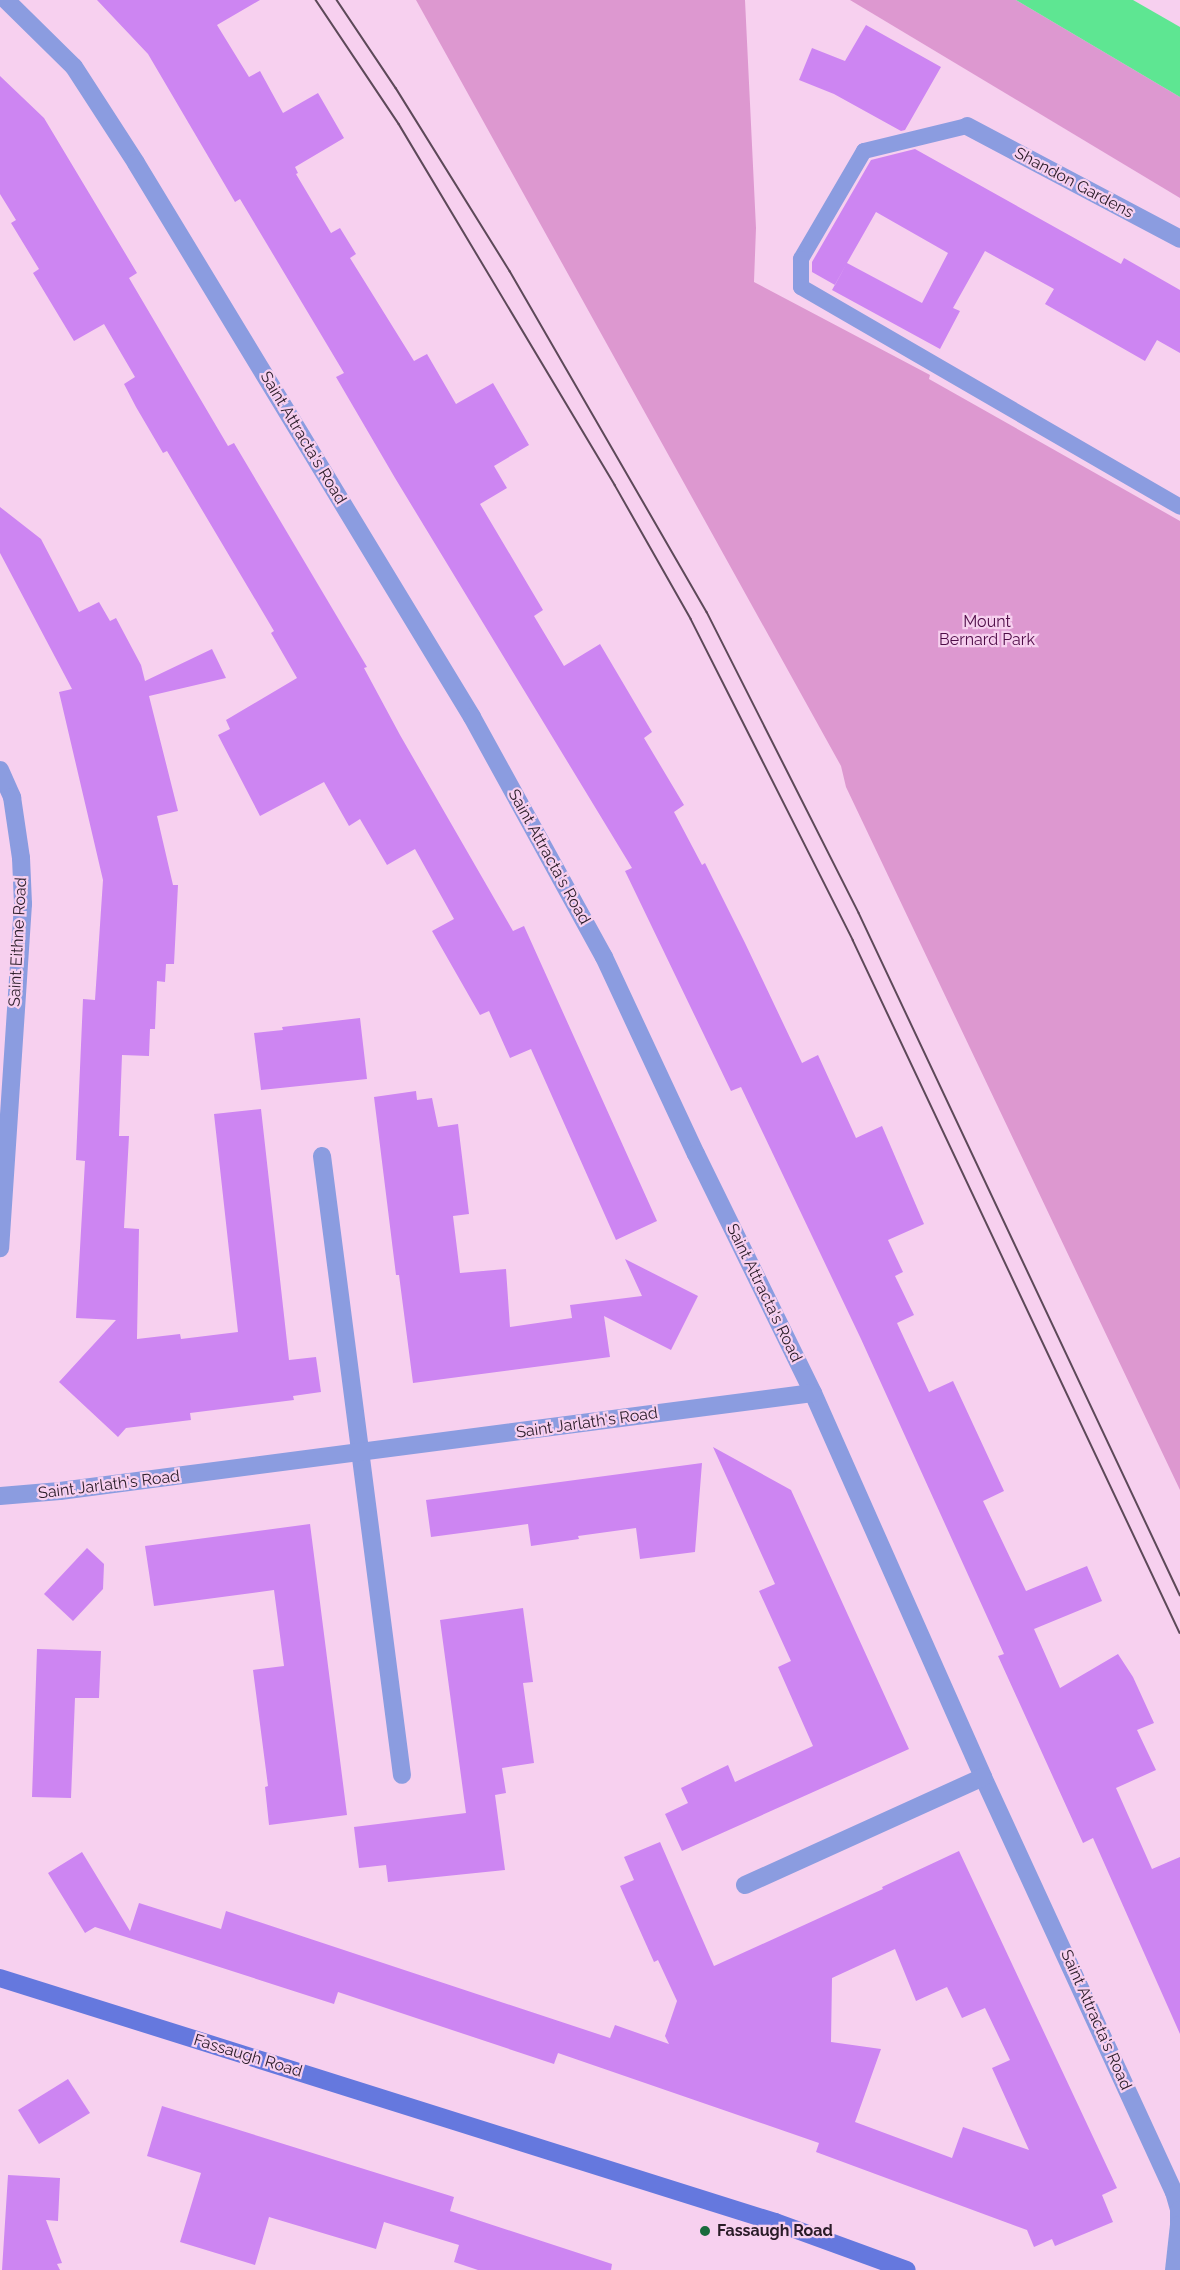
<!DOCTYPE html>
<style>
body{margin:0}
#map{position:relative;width:1180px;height:2270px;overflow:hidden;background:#f7d0ef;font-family:Raleway,sans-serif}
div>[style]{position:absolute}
.green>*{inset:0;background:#dd98d0}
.water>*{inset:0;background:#5ee692}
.building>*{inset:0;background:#cd85f2}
.lane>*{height:16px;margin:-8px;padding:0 8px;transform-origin:8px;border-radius:8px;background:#8b9ce0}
.street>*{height:18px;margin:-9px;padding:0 9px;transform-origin:9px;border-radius:9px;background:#8b9ce0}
.secondary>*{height:18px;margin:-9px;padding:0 9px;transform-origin:9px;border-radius:9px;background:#6578de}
.tram>*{height:1.5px;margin:-0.75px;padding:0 0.75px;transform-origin:0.75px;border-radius:0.75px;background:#5d4959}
.dots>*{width:16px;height:16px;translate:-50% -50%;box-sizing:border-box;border:3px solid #f7d0ef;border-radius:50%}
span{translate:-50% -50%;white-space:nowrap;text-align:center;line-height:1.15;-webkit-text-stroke:4.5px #f7d0ef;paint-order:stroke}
.street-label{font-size:16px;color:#2a1c28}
.park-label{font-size:16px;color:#4e0c47}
.poi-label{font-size:16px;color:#2a1c28;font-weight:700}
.left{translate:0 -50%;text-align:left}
</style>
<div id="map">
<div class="green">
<i style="clip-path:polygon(416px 0,745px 0,756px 228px,754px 282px,930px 375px,929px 379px,1180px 521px,1180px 1490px,846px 787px,841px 766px)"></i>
<i style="clip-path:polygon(850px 0,1016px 0,1180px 97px,1180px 198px)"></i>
</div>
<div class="water">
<i style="clip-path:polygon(1016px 0,1133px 0,1180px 27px,1180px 97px)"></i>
</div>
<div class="building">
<i style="clip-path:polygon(97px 0,260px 0,217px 25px,249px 77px,260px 71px,283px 113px,318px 93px,344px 138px,295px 167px,298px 173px,296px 174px,331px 233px,340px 228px,356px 254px,350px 258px,414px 361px,427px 354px,456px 404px,493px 383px,529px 445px,494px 466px,507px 488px,480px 504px,543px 610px,534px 616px,564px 666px,600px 644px,652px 732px,644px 738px,684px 805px,674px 812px,702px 865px,705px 863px,745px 943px,802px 1063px,818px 1055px,856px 1138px,882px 1126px,924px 1224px,888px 1240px,903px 1272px,895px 1276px,914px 1315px,897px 1323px,929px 1392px,953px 1381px,1004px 1491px,983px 1501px,1026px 1591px,1087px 1566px,1102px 1601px,1034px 1629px,1060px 1688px,1118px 1654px,1133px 1677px,1154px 1723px,1137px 1730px,1156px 1770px,1116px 1788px,1152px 1869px,1180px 1857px,1180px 2034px,1093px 1838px,1083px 1843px,998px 1656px,1004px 1654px,861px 1339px,741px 1087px,731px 1091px,625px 871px,632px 868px,395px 478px,336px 377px,344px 373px,240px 199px,235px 202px,148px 54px)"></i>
<i style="clip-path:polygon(866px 25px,941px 67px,905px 130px,901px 131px,834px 94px,799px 80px,812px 48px,845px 61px)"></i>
<i style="clip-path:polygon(0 76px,44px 118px,137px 273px,129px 278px,228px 446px,234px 443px,367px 667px,364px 668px,400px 735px,513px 931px,524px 926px,657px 1221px,616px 1240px,531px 1049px,510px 1058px,489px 1011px,480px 1015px,432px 931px,454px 919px,415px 849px,387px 865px,360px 819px,349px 826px,324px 782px,260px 816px,218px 735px,230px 729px,226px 720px,297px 678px,271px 633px,274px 631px,167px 451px,163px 453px,136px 407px,124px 384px,135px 377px,104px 324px,74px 341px,33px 273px,39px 269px,11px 223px,16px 220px,0 194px)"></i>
<i style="clip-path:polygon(evenodd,915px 149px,1121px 264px,1124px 258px,1180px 290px,1180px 353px,1157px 340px,1145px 361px,1045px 304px,1054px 289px,985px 251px,953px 308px,960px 311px,940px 349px,832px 290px,847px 263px,835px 285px,812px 272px,812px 262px,871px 160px,915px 149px,876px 212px,948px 253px,922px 303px,847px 263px,876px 212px)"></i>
<i style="clip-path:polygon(0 507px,41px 539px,79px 612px,99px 602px,110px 621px,116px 618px,141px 665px,145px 681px,212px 649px,226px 678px,149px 696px,178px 811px,157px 816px,173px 885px,178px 885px,174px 964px,166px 964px,165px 982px,157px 981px,155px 1029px,150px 1029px,149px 1056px,122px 1055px,119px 1136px,129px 1136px,124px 1228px,139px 1229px,137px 1339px,180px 1334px,181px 1339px,238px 1332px,214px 1114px,261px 1109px,289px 1360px,316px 1357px,321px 1392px,293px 1396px,294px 1400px,190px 1413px,191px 1420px,126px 1428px,118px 1437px,59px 1382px,116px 1320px,76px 1318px,85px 1161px,76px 1160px,83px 999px,95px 1000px,103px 880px,59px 692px,72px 689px,0 553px)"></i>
<i style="clip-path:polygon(360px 1018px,367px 1079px,261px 1090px,254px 1033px,283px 1030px,282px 1027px)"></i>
<i style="clip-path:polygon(416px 1091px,417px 1100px,432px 1098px,438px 1127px,458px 1124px,469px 1214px,453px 1216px,460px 1273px,506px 1269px,510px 1327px,572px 1318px,570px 1305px,642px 1296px,625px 1259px,698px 1296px,671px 1350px,604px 1316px,610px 1357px,413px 1383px,399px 1275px,396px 1275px,374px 1097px)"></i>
<i style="clip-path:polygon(713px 1447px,791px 1490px,909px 1749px,682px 1851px,665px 1814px,688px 1803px,681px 1788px,728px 1765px,735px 1782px,813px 1746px,778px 1667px,791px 1661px,759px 1591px,775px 1584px)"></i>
<i style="clip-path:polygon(702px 1463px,695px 1552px,640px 1559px,636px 1528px,578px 1536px,579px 1539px,531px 1546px,528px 1524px,431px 1537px,426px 1500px)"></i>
<i style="clip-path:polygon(310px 1524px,347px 1815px,269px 1825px,265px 1787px,268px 1786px,253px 1670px,284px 1666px,274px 1590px,154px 1606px,145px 1546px)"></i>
<i style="clip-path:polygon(87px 1548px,104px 1564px,103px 1589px,73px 1621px,44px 1594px)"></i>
<i style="clip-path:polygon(523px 1608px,533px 1682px,523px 1683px,534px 1763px,502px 1768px,506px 1793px,495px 1795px,505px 1870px,388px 1882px,386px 1865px,359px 1868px,354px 1827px,466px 1813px,440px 1620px)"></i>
<i style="clip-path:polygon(37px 1649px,101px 1651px,99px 1698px,75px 1698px,71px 1798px,32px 1797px)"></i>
<i style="clip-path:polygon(evenodd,660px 1842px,714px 1966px,883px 1889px,882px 1887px,959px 1851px,1117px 2188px,1102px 2195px,1113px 2222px,1055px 2246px,1052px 2239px,1034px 2247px,1027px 2230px,816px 2152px,819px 2143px,558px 2053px,554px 2064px,338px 1992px,334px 2004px,95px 1927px,85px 1933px,48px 1873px,82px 1852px,130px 1931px,139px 1903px,221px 1929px,226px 1911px,610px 2038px,615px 2025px,669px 2044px,665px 2036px,677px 2001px,658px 1960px,654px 1962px,620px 1886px,634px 1880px,624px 1857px,660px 1842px,895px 1949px,916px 2001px,947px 1987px,962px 2018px,985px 2008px,1010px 2060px,992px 2068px,1029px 2150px,963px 2127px,952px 2158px,855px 2122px,881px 2049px,831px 2042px,832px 1978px,895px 1949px)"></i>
<i style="clip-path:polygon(68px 2079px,90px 2113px,39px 2144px,18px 2110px)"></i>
<i style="clip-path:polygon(162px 2106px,454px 2197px,450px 2211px,612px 2264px,611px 2270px,478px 2270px,454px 2262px,459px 2245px,384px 2222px,376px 2249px,269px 2217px,255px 2265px,180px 2242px,201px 2173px,147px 2156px)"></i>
<i style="clip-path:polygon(8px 2175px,60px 2178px,58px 2221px,46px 2220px,62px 2263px,57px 2264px,60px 2270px,2px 2270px)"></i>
</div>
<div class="lane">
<i style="left:967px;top:126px;width:106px;rotate:166.4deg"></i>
<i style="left:864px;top:151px;width:125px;rotate:120.3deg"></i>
<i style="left:801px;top:259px;width:28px;rotate:90deg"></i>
<i style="left:801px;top:287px;width:438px;rotate:30.1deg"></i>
</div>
<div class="street">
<i style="left:6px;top:0;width:95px;rotate:44.6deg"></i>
<i style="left:74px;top:67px;width:114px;rotate:57.1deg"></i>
<i style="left:136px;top:163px;width:648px;rotate:58.76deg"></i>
<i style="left:472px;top:717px;width:274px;rotate:61.2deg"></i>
<i style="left:604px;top:957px;width:217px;rotate:65deg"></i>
<i style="left:696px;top:1154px;width:266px;rotate:63.9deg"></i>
<i style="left:813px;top:1393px;width:420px;rotate:66.1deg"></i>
<i style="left:983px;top:1777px;width:457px;rotate:65.3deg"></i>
<i style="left:1174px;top:2192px;width:19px;rotate:74deg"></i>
<i style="left:1179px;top:2210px;width:15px;rotate:90deg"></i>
<i style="left:1179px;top:2225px;width:45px;rotate:96.3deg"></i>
<i style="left:967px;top:126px;width:241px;rotate:27.9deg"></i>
<i style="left:0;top:770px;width:30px;rotate:66deg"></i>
<i style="left:12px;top:797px;width:62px;rotate:81.6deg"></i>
<i style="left:21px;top:858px;width:46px;rotate:87.5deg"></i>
<i style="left:23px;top:904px;width:345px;rotate:93.8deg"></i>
<i style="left:322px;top:1156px;width:624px;rotate:82.64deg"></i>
<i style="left:0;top:1496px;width:60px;rotate:-4.8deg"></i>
<i style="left:60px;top:1491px;width:759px;rotate:-7.42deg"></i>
<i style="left:745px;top:1885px;width:261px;rotate:-24.4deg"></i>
</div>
<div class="secondary">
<i style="left:0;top:1978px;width:813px;rotate:17.48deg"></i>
<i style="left:775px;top:2222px;width:140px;rotate:20deg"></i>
</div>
<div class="tram">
<i style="left:316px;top:0;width:149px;rotate:56.2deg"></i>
<i style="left:399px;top:124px;width:421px;rotate:59.1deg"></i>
<i style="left:615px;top:485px;width:154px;rotate:60.4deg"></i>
<i style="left:691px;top:619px;width:360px;rotate:63.2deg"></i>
<i style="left:853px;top:940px;width:766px;rotate:64.74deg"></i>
<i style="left:337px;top:0;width:106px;rotate:56.2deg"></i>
<i style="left:396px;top:88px;width:216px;rotate:58.1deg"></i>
<i style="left:510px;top:271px;width:394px;rotate:60deg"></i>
<i style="left:707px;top:612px;width:337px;rotate:63.2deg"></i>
<i style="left:859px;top:913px;width:754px;rotate:64.79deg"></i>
</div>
<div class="dots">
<i style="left:705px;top:2231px;background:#186b3c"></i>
</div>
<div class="street-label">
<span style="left:1074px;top:183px;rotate:28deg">Shandon Gardens</span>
<span style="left:303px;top:438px;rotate:59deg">Saint Attracta's Road</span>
<span style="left:549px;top:857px;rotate:61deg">Saint Attracta's Road</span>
<span style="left:18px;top:942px;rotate:-87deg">Saint Eithne Road</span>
<span style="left:764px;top:1293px;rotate:64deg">Saint Attracta's Road</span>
<span style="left:587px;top:1423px;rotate:-8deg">Saint Jarlath's Road</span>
<span style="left:109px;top:1485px;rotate:-7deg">Saint Jarlath's Road</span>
<span style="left:1096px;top:2020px;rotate:66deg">Saint Attracta's Road</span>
<span style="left:248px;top:2056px;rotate:17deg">Fassaugh Road</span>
</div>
<div class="park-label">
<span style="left:987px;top:631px">Mount<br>Bernard Park</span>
</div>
<div class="poi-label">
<span class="left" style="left:717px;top:2231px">Fassaugh Road</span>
</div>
</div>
